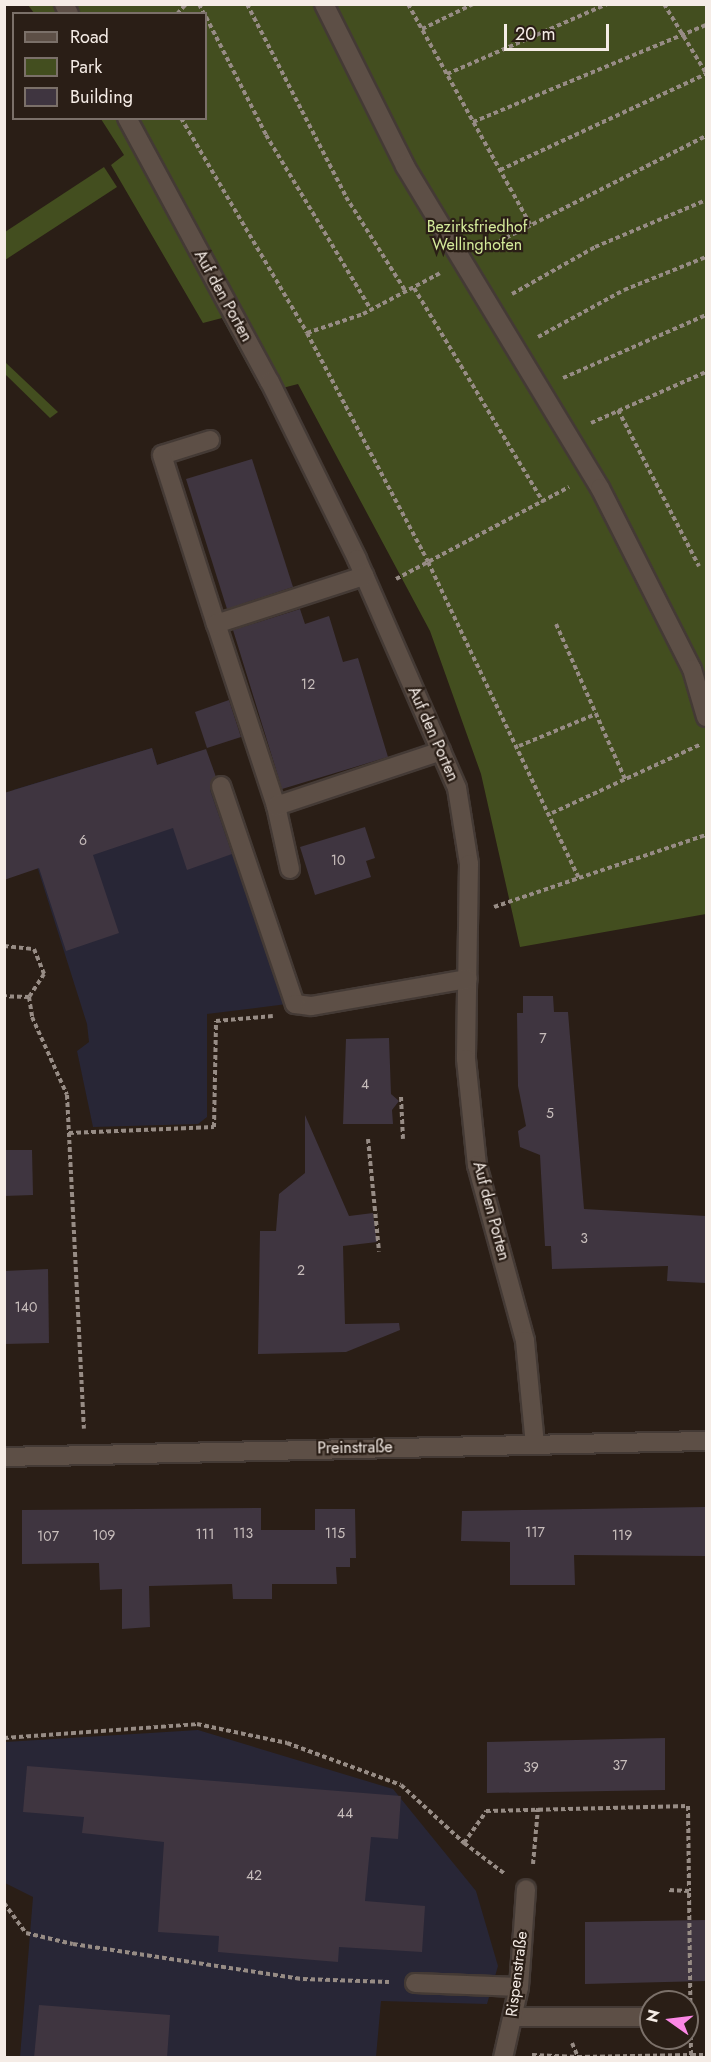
<!DOCTYPE html>
<meta charset="utf-8">
<style>
body{margin:0}
#map{position:relative;width:711px;height:2062px;overflow:hidden;background:#2a1e16;font-family:Jost,sans-serif}
div>[style]{position:absolute}
.education>*{inset:0;background:#282636}
.green>*{inset:0;background:#434e1f}
.building>*{inset:0;background:#3f3540}
.path>*{height:4px;margin-top:-2px;transform-origin:0;background:repeating-linear-gradient(90deg,#978c85 0 4.5px,transparent 0 7.5px)}
.roads{filter:drop-shadow(2px 0 #443a35) drop-shadow(-2px 0 #443a35) drop-shadow(0 2px #443a35) drop-shadow(0 -2px #443a35)}
.minor>*{height:18px;margin:-9px;padding:0 9px;transform-origin:9px;border-radius:9px;background:#5d4f46}
span{translate:-50% -50%;white-space:nowrap;text-align:center;line-height:1.15;-webkit-text-stroke:4.5px #2a1e16;paint-order:stroke}
.number-label{font-size:14px;color:#c8bebc}
.number-label span{-webkit-text-stroke-width:0}
.park-label{font-size:16px;color:#d4ea9a}
.street-label{font-size:16px;color:#f5ece6}
.frame{position:absolute;inset:0;border:6px solid #f5ece6;pointer-events:none}
.legend{position:absolute;left:12px;top:12px;width:195px;height:108px;box-sizing:border-box;background:#2a1e16;border:2px solid #7b7069;margin:0;padding:8px 10px;list-style:none;font-size:18px;color:#f5ece6}
.legend li{display:flex;align-items:center;gap:12px;height:30px}
.legend b{width:30px;border:2px solid #7b7069}
.north{position:absolute;left:639px;top:1990px;width:60px;height:60px;box-sizing:border-box;background:#2a1e16;border:2px solid #7b7069;border-radius:50%;rotate:284deg;font-size:16px;font-weight:700;line-height:24px;text-align:center;color:#f5ece6}
.north::after{content:'';display:block;margin:auto;width:21px;height:27px;background:#fb87e5;clip-path:polygon(50% 0,100% 100%,50% 72%,0 100%)}
.scale{position:absolute;left:504px;top:24px;width:105px;height:27px;box-sizing:border-box;border:3px solid #f5ece6;border-top:0;padding-left:8px;font-size:18px;line-height:21px;white-space:nowrap;color:#f5ece6;-webkit-text-stroke:4px #2a1e16;paint-order:stroke}
</style>
<div id="map">
<div class="education">
<i style="clip-path:polygon(152px 748px,157px 765px,200px 751px,205px 768px,212px 766px,287px 1004px,207px 1014px,207px 1117px,198px 1124px,93px 1127px,77px 1051px,89px 1042px,87px 1024px,13px 790px)"></i>
<i style="clip-path:polygon(198px 1730px,393px 1789px,476px 1891px,498px 1966px,487px 2004px,381px 2001px,376px 2057px,20px 2057px,33px 1897px,5px 1883px,5px 1742px)"></i>
</div>
<div class="green">
<i style="clip-path:polygon(28px 5px,706px 5px,706px 914px,520px 947px,481px 774px,430px 631px,298px 384px,263px 393px,222px 318px,203px 323px,111px 165px,124px 155px,101px 119px,206px 118px,206px 14px,34px 13px)"></i>
<i style="clip-path:polygon(104px 167px,117px 187px,5px 260px,5px 232px)"></i>
<i style="clip-path:polygon(4px 362px,5px 362px,58px 412px,50px 418px,5px 374px)"></i>
</div>
<div class="building">
<i style="clip-path:polygon(252px 459px,293px 587px,227px 609px,186px 479px)"></i>
<i style="clip-path:polygon(300px 609px,305px 624px,329px 616px,343px 662px,358px 658px,388px 757px,282px 789px,233px 630px)"></i>
<i style="clip-path:polygon(229px 700px,241px 737px,207px 748px,195px 712px)"></i>
<i style="clip-path:polygon(152px 748px,157px 765px,206px 749px,216px 777px,210px 790px,232px 854px,187px 870px,173px 828px,93px 855px,119px 933px,66px 951px,39px 868px,4px 880px,4px 793px)"></i>
<i style="clip-path:polygon(365px 827px,375px 858px,366px 861px,371px 877px,315px 895px,300px 847px)"></i>
<i style="clip-path:polygon(523px 996px,553px 996px,554px 1012px,568px 1012px,584px 1209px,706px 1216px,706px 1283px,667px 1281px,668px 1266px,552px 1269px,551px 1246px,545px 1246px,540px 1155px,520px 1147px,518px 1131px,526px 1126px,518px 1086px,517px 1013px,523px 1013px)"></i>
<i style="clip-path:polygon(389px 1038px,391px 1094px,399px 1101px,392px 1110px,393px 1124px,343px 1124px,346px 1039px)"></i>
<i style="clip-path:polygon(305px 1115px,349px 1216px,373px 1213px,377px 1242px,343px 1246px,345px 1324px,399px 1323px,400px 1330px,346px 1352px,258px 1354px,260px 1231px,276px 1231px,279px 1194px,305px 1173px)"></i>
<i style="clip-path:polygon(4px 1150px,32px 1150px,33px 1195px,4px 1196px)"></i>
<i style="clip-path:polygon(48px 1269px,49px 1343px,4px 1344px,4px 1271px)"></i>
<i style="clip-path:polygon(706px 1507px,706px 1556px,574px 1555px,575px 1585px,510px 1585px,510px 1542px,461px 1541px,462px 1511px)"></i>
<i style="clip-path:polygon(261px 1508px,261px 1530px,315px 1530px,315px 1509px,355px 1509px,356px 1558px,350px 1558px,350px 1567px,336px 1567px,337px 1584px,272px 1584px,272px 1599px,233px 1599px,232px 1584px,149px 1586px,150px 1627px,122px 1629px,122px 1589px,100px 1590px,99px 1563px,22px 1564px,22px 1510px)"></i>
<i style="clip-path:polygon(665px 1738px,665px 1790px,487px 1793px,487px 1742px)"></i>
<i style="clip-path:polygon(27px 1766px,401px 1796px,398px 1839px,371px 1837px,365px 1901px,425px 1906px,422px 1952px,339px 1947px,338px 1962px,218px 1952px,219px 1936px,158px 1932px,164px 1842px,82px 1833px,84px 1817px,23px 1812px)"></i>
<i style="clip-path:polygon(706px 1920px,706px 1981px,585px 1984px,585px 1922px)"></i>
<i style="clip-path:polygon(39px 2005px,170px 2015px,167px 2058px,34px 2058px)"></i>
</div>
<div class="path">
<i style="left:199px;top:4px;width:11px;rotate:63deg"></i>
<i style="left:247px;top:4px;width:217px;rotate:62.8deg"></i>
<i style="left:346px;top:197px;width:112px;rotate:57.7deg"></i>
<i style="left:408px;top:4px;width:252px;rotate:61deg"></i>
<i style="left:664px;top:4px;width:81px;rotate:58.7deg"></i>
<i style="left:177px;top:14px;width:13px;rotate:-48deg"></i>
<i style="left:206px;top:17px;width:132px;rotate:63deg"></i>
<i style="left:266px;top:135px;width:204px;rotate:59deg"></i>
<i style="left:422px;top:29px;width:57px;rotate:-26.1deg"></i>
<i style="left:447px;top:74px;width:175px;rotate:-23.6deg"></i>
<i style="left:181px;top:118px;width:249px;rotate:59.6deg"></i>
<i style="left:307px;top:333px;width:259px;rotate:62.1deg"></i>
<i style="left:428px;top:562px;width:352px;rotate:64.5deg"></i>
<i style="left:473px;top:122px;width:252px;rotate:-22.6deg"></i>
<i style="left:500px;top:170px;width:227px;rotate:-25deg"></i>
<i style="left:486px;top:248px;width:247px;rotate:-27deg"></i>
<i style="left:414px;top:288px;width:250px;rotate:58.9deg"></i>
<i style="left:512px;top:294px;width:95px;rotate:-29.5deg"></i>
<i style="left:595px;top:247px;width:121px;rotate:-22.9deg"></i>
<i style="left:307px;top:333px;width:59px;rotate:-18.7deg"></i>
<i style="left:363px;top:314px;width:87px;rotate:-28deg"></i>
<i style="left:538px;top:337px;width:98px;rotate:-28.7deg"></i>
<i style="left:624px;top:290px;width:88px;rotate:-21.9deg"></i>
<i style="left:563px;top:378px;width:156px;rotate:-23.8deg"></i>
<i style="left:618px;top:410px;width:176px;rotate:62.6deg"></i>
<i style="left:591px;top:423px;width:126px;rotate:-23.9deg"></i>
<i style="left:396px;top:579px;width:196px;rotate:-28deg"></i>
<i style="left:556px;top:624px;width:170px;rotate:66deg"></i>
<i style="left:519px;top:746px;width:83px;rotate:-22.6deg"></i>
<i style="left:552px;top:813px;width:164px;rotate:-24.8deg"></i>
<i style="left:494px;top:907px;width:224px;rotate:-18.8deg"></i>
<i style="left:4px;top:946px;width:30px;rotate:6deg"></i>
<i style="left:34px;top:949px;width:27px;rotate:68deg"></i>
<i style="left:44px;top:974px;width:27px;rotate:123deg"></i>
<i style="left:29px;top:997px;width:25px;rotate:-178deg"></i>
<i style="left:29px;top:997px;width:20px;rotate:81deg"></i>
<i style="left:32px;top:1017px;width:85px;rotate:65.8deg"></i>
<i style="left:67px;top:1095px;width:334px;rotate:87.1deg"></i>
<i style="left:401px;top:1097px;width:42px;rotate:87.3deg"></i>
<i style="left:69px;top:1133px;width:145px;rotate:-2.4deg"></i>
<i style="left:214px;top:1127px;width:106px;rotate:-88.9deg"></i>
<i style="left:216px;top:1021px;width:57px;rotate:-5deg"></i>
<i style="left:368px;top:1139px;width:113px;rotate:84.4deg"></i>
<i style="left:4px;top:1738px;width:194px;rotate:-4.1deg"></i>
<i style="left:197px;top:1724px;width:92px;rotate:11.9deg"></i>
<i style="left:287px;top:1743px;width:121px;rotate:20.2deg"></i>
<i style="left:401px;top:1785px;width:86px;rotate:42.6deg"></i>
<i style="left:464px;top:1843px;width:39px;rotate:-55deg"></i>
<i style="left:486px;top:1811px;width:202px;rotate:-1.4deg"></i>
<i style="left:688px;top:1806px;width:85px;rotate:89.3deg"></i>
<i style="left:464px;top:1843px;width:51px;rotate:37.1deg"></i>
<i style="left:533px;top:1864px;width:56px;rotate:-84.9deg"></i>
<i style="left:4px;top:1903px;width:37px;rotate:54deg"></i>
<i style="left:26px;top:1933px;width:48px;rotate:13.2deg"></i>
<i style="left:73px;top:1944px;width:233px;rotate:8.7deg"></i>
<i style="left:303px;top:1979px;width:86px;rotate:2deg"></i>
<i style="left:572px;top:2043px;width:15px;rotate:67deg"></i>
<i style="left:578px;top:2057px;width:113px;rotate:-1deg"></i>
<i style="left:691px;top:2055px;width:164px;rotate:-90.7deg"></i>
<i style="left:689px;top:1891px;width:21px;rotate:-177deg"></i>
<i style="left:532px;top:2055px;width:46px;rotate:2.5deg"></i>
<i style="left:691px;top:2055px;width:15px"></i>
</div>
<div class="roads">
<div class="minor">
<i style="left:64px;top:4px;width:11px;rotate:63deg"></i>
<i style="left:324px;top:4px;width:181px;rotate:63.4deg"></i>
<i style="left:405px;top:166px;width:376px;rotate:58.8deg"></i>
<i style="left:600px;top:488px;width:203px;rotate:63.1deg"></i>
<i style="left:692px;top:669px;width:50px;rotate:73.7deg"></i>
<i style="left:127px;top:118px;width:300px;rotate:61.6deg"></i>
<i style="left:270px;top:382px;width:197px;rotate:63.8deg"></i>
<i style="left:357px;top:559px;width:250px;rotate:66.4deg"></i>
<i style="left:457px;top:788px;width:77px;rotate:81deg"></i>
<i style="left:469px;top:864px;width:195px;rotate:90.9deg"></i>
<i style="left:466px;top:1059px;width:107px;rotate:84.1deg"></i>
<i style="left:477px;top:1165px;width:182px;rotate:74.7deg"></i>
<i style="left:525px;top:1341px;width:103px;rotate:84.5deg"></i>
<i style="left:210px;top:440px;width:50px;rotate:162.6deg"></i>
<i style="left:162px;top:455px;width:177px;rotate:72.3deg"></i>
<i style="left:221px;top:786px;width:230px;rotate:71.3deg"></i>
<i style="left:295px;top:1004px;width:16px;rotate:7deg"></i>
<i style="left:311px;top:1006px;width:159px;rotate:-9.8deg"></i>
<i style="left:276px;top:806px;width:192px;rotate:-108.2deg"></i>
<i style="left:216px;top:624px;width:156px;rotate:-18deg"></i>
<i style="left:290px;top:869px;width:65px;rotate:-102.5deg"></i>
<i style="left:276px;top:806px;width:174px;rotate:-18.4deg"></i>
<i style="left:4px;top:1457px;width:702px;rotate:-1.31deg"></i>
<i style="left:415px;top:1983px;width:104px;rotate:2.2deg"></i>
<i style="left:513px;top:2017px;width:138px"></i>
<i style="left:503px;top:2058px;width:73px;rotate:-77.3deg"></i>
<i style="left:519px;top:1987px;width:98px;rotate:-85.9deg"></i>
</div>
</div>
<div class="number-label">
<span style="left:308px;top:684px">12</span>
<span style="left:83px;top:840px">6</span>
<span style="left:338px;top:860px">10</span>
<span style="left:543px;top:1038px">7</span>
<span style="left:365px;top:1084px">4</span>
<span style="left:550px;top:1113px">5</span>
<span style="left:584px;top:1238px">3</span>
<span style="left:301px;top:1270px">2</span>
<span style="left:26px;top:1307px">140</span>
<span style="left:535px;top:1532px">117</span>
<span style="left:243px;top:1533px">113</span>
<span style="left:335px;top:1533px">115</span>
<span style="left:205px;top:1534px">111</span>
<span style="left:104px;top:1535px">109</span>
<span style="left:622px;top:1535px">119</span>
<span style="left:48px;top:1536px">107</span>
<span style="left:620px;top:1765px">37</span>
<span style="left:531px;top:1767px">39</span>
<span style="left:345px;top:1813px">44</span>
<span style="left:254px;top:1875px">42</span>
</div>
<div class="park-label">
<span style="left:477px;top:236px">Bezirksfriedhof<br>Wellinghofen</span>
</div>
<div class="street-label">
<span style="left:223px;top:296px;rotate:61deg">Auf den Porten</span>
<span style="left:433px;top:734px;rotate:66deg">Auf den Porten</span>
<span style="left:491px;top:1211px;rotate:75deg">Auf den Porten</span>
<span style="left:355px;top:1448px;rotate:-1deg">Preinstraße</span>
<span style="left:517px;top:1974px;rotate:-83deg">Rispenstraße</span>
</div>
<div class="frame"></div>
<ul class="legend">
<li><b style="height:8px;background:#5d4f46"></b>Road</li>
<li><b style="height:16px;background:#434e1f"></b>Park</li>
<li><b style="height:16px;background:#3f3540"></b>Building</li>
</ul>
<div class="north">N</div>
<div class="scale">20 m</div>
</div>
